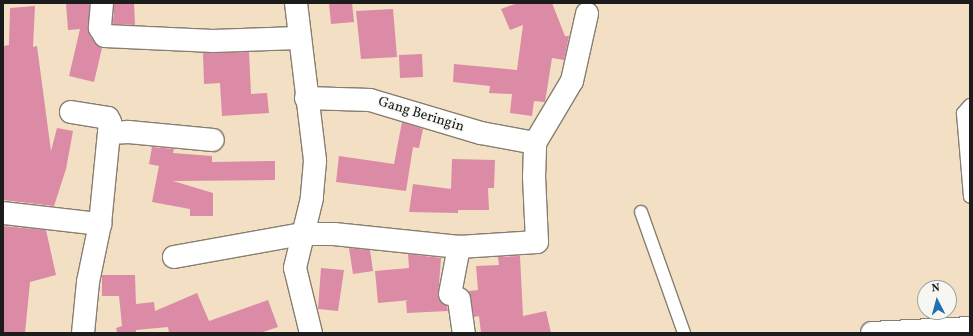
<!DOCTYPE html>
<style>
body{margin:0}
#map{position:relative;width:973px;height:336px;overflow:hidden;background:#f2dfc4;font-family:Vollkorn,serif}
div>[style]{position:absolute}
.building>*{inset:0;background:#db8ba5}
.roads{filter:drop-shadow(1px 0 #877e70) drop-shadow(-1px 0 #877e70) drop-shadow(0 1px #877e70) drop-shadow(0 -1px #877e70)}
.lane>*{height:12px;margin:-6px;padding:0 6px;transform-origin:6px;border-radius:6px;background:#fff}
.street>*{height:22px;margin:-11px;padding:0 11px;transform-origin:11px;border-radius:11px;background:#fff}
span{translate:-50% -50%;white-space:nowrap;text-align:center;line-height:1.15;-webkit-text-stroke:3px #f6f6f2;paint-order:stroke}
.street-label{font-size:14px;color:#1c1c1c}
.frame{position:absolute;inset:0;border:4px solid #1c1c1c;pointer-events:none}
.north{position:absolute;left:917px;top:280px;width:40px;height:40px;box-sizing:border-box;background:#f6f6f2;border:1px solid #9f9f9c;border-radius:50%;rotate:354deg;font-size:11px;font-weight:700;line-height:16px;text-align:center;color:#1c1c1c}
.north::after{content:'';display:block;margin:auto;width:14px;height:18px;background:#1f6fb2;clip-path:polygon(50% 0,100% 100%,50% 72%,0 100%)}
</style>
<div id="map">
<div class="building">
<i style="clip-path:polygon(66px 3px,89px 3px,89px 34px,95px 43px,102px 48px,94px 82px,69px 76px,80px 29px,68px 30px)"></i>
<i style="clip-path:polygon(114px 3px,134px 3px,135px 25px,113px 24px)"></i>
<i style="clip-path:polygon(329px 3px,352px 3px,354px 22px,331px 24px)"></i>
<i style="clip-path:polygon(518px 3px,552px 3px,565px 36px,569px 36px,564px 60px,552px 58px,545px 102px,534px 101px,532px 116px,510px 113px,512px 94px,489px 93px,490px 86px,453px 82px,454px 64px,517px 70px,523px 25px,510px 30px,501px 9px)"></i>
<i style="clip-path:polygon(35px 6px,33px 47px,37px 46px,51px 151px,57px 128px,73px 131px,66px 169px,54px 206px,3px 200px,3px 46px,9px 45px,10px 8px)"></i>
<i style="clip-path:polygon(393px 9px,397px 57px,361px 59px,356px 11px)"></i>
<i style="clip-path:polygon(249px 52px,251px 94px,267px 93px,269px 113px,222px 116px,220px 83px,204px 84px,203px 53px)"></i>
<i style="clip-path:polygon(422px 54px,423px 77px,400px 78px,399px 55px)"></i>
<i style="clip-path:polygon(402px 122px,423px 129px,419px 148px,413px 147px,406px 191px,336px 182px,339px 156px,394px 164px)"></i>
<i style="clip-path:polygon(152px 147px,174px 149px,173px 153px,212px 156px,212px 162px,275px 161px,275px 180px,173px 181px,213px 193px,213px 216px,190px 216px,190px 209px,152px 202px,159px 166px,149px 164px)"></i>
<i style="clip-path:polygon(452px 159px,495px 160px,494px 188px,488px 188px,489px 210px,458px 210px,458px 213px,409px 212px,413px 184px,451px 189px)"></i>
<i style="clip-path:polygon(3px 226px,46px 230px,56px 275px,30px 282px,25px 333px,3px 333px)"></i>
<i style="clip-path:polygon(349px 248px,370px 250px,373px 271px,353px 274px)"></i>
<i style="clip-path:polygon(408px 254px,441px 258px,438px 298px,447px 306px,448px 311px,407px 313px,406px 301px,410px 300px,378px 303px,375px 271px,409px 268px)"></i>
<i style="clip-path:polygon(520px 256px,523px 316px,546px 311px,551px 333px,481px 333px,479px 316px,474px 317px,469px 291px,478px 290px,476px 266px,499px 265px,498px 257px)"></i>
<i style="clip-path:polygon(321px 268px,344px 270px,338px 311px,318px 309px)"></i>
<i style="clip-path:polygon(102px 275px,135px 275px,136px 304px,154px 302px,155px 311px,197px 293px,209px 321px,268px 300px,278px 327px,260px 333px,169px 333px,168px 327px,136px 330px,136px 333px,117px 332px,116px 328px,122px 326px,119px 296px,102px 296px)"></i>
</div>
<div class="roads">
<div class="lane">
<i style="left:970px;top:105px;width:11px;rotate:131deg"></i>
<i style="left:963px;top:113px;width:84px;rotate:85.2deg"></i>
<i style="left:641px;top:212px;width:128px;rotate:70.4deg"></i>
</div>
<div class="street">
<i style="left:102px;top:3px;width:25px;rotate:95deg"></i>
<i style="left:100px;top:28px;width:9px;rotate:58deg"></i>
<i style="left:105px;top:36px;width:108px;rotate:2.7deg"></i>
<i style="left:213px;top:41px;width:85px;rotate:-2deg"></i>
<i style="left:296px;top:3px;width:159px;rotate:83.1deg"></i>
<i style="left:315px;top:161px;width:37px;rotate:95deg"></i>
<i style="left:312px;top:198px;width:72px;rotate:103.7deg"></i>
<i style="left:295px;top:268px;width:67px;rotate:76.2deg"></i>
<i style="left:306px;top:98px;width:64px;rotate:1.8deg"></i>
<i style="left:370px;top:100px;width:116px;rotate:16.6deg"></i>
<i style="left:481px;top:133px;width:55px;rotate:10.5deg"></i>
<i style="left:71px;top:112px;width:37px;rotate:9deg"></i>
<i style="left:108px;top:118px;width:4px;rotate:63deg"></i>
<i style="left:110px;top:122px;width:102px;rotate:95.6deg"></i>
<i style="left:100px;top:224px;width:59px;rotate:101.7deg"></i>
<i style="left:88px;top:282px;width:51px;rotate:95.6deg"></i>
<i style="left:109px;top:133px;width:20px;rotate:-3deg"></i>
<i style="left:129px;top:132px;width:84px;rotate:5.4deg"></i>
<i style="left:3px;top:213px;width:98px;rotate:6.5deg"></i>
<i style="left:174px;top:257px;width:130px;rotate:-10.2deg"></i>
<i style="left:302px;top:234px;width:32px"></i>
<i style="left:334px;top:234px;width:126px;rotate:5.9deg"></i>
<i style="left:459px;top:247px;width:78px;rotate:-3.7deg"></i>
<i style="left:537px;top:242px;width:65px;rotate:-92.6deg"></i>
<i style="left:534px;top:177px;width:34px;rotate:-88deg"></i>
<i style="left:535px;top:143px;width:72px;rotate:-59.2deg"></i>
<i style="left:572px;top:81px;width:69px;rotate:-77.4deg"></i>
<i style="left:450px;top:294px;width:48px;rotate:-79.2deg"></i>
<i style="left:459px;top:299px;width:34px;rotate:82deg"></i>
<i style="left:872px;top:333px;width:98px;rotate:-2.9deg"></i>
</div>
</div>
<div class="street-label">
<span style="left:421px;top:115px;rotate:17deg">Gang Beringin</span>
</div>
<div class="frame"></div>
<div class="north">N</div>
</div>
